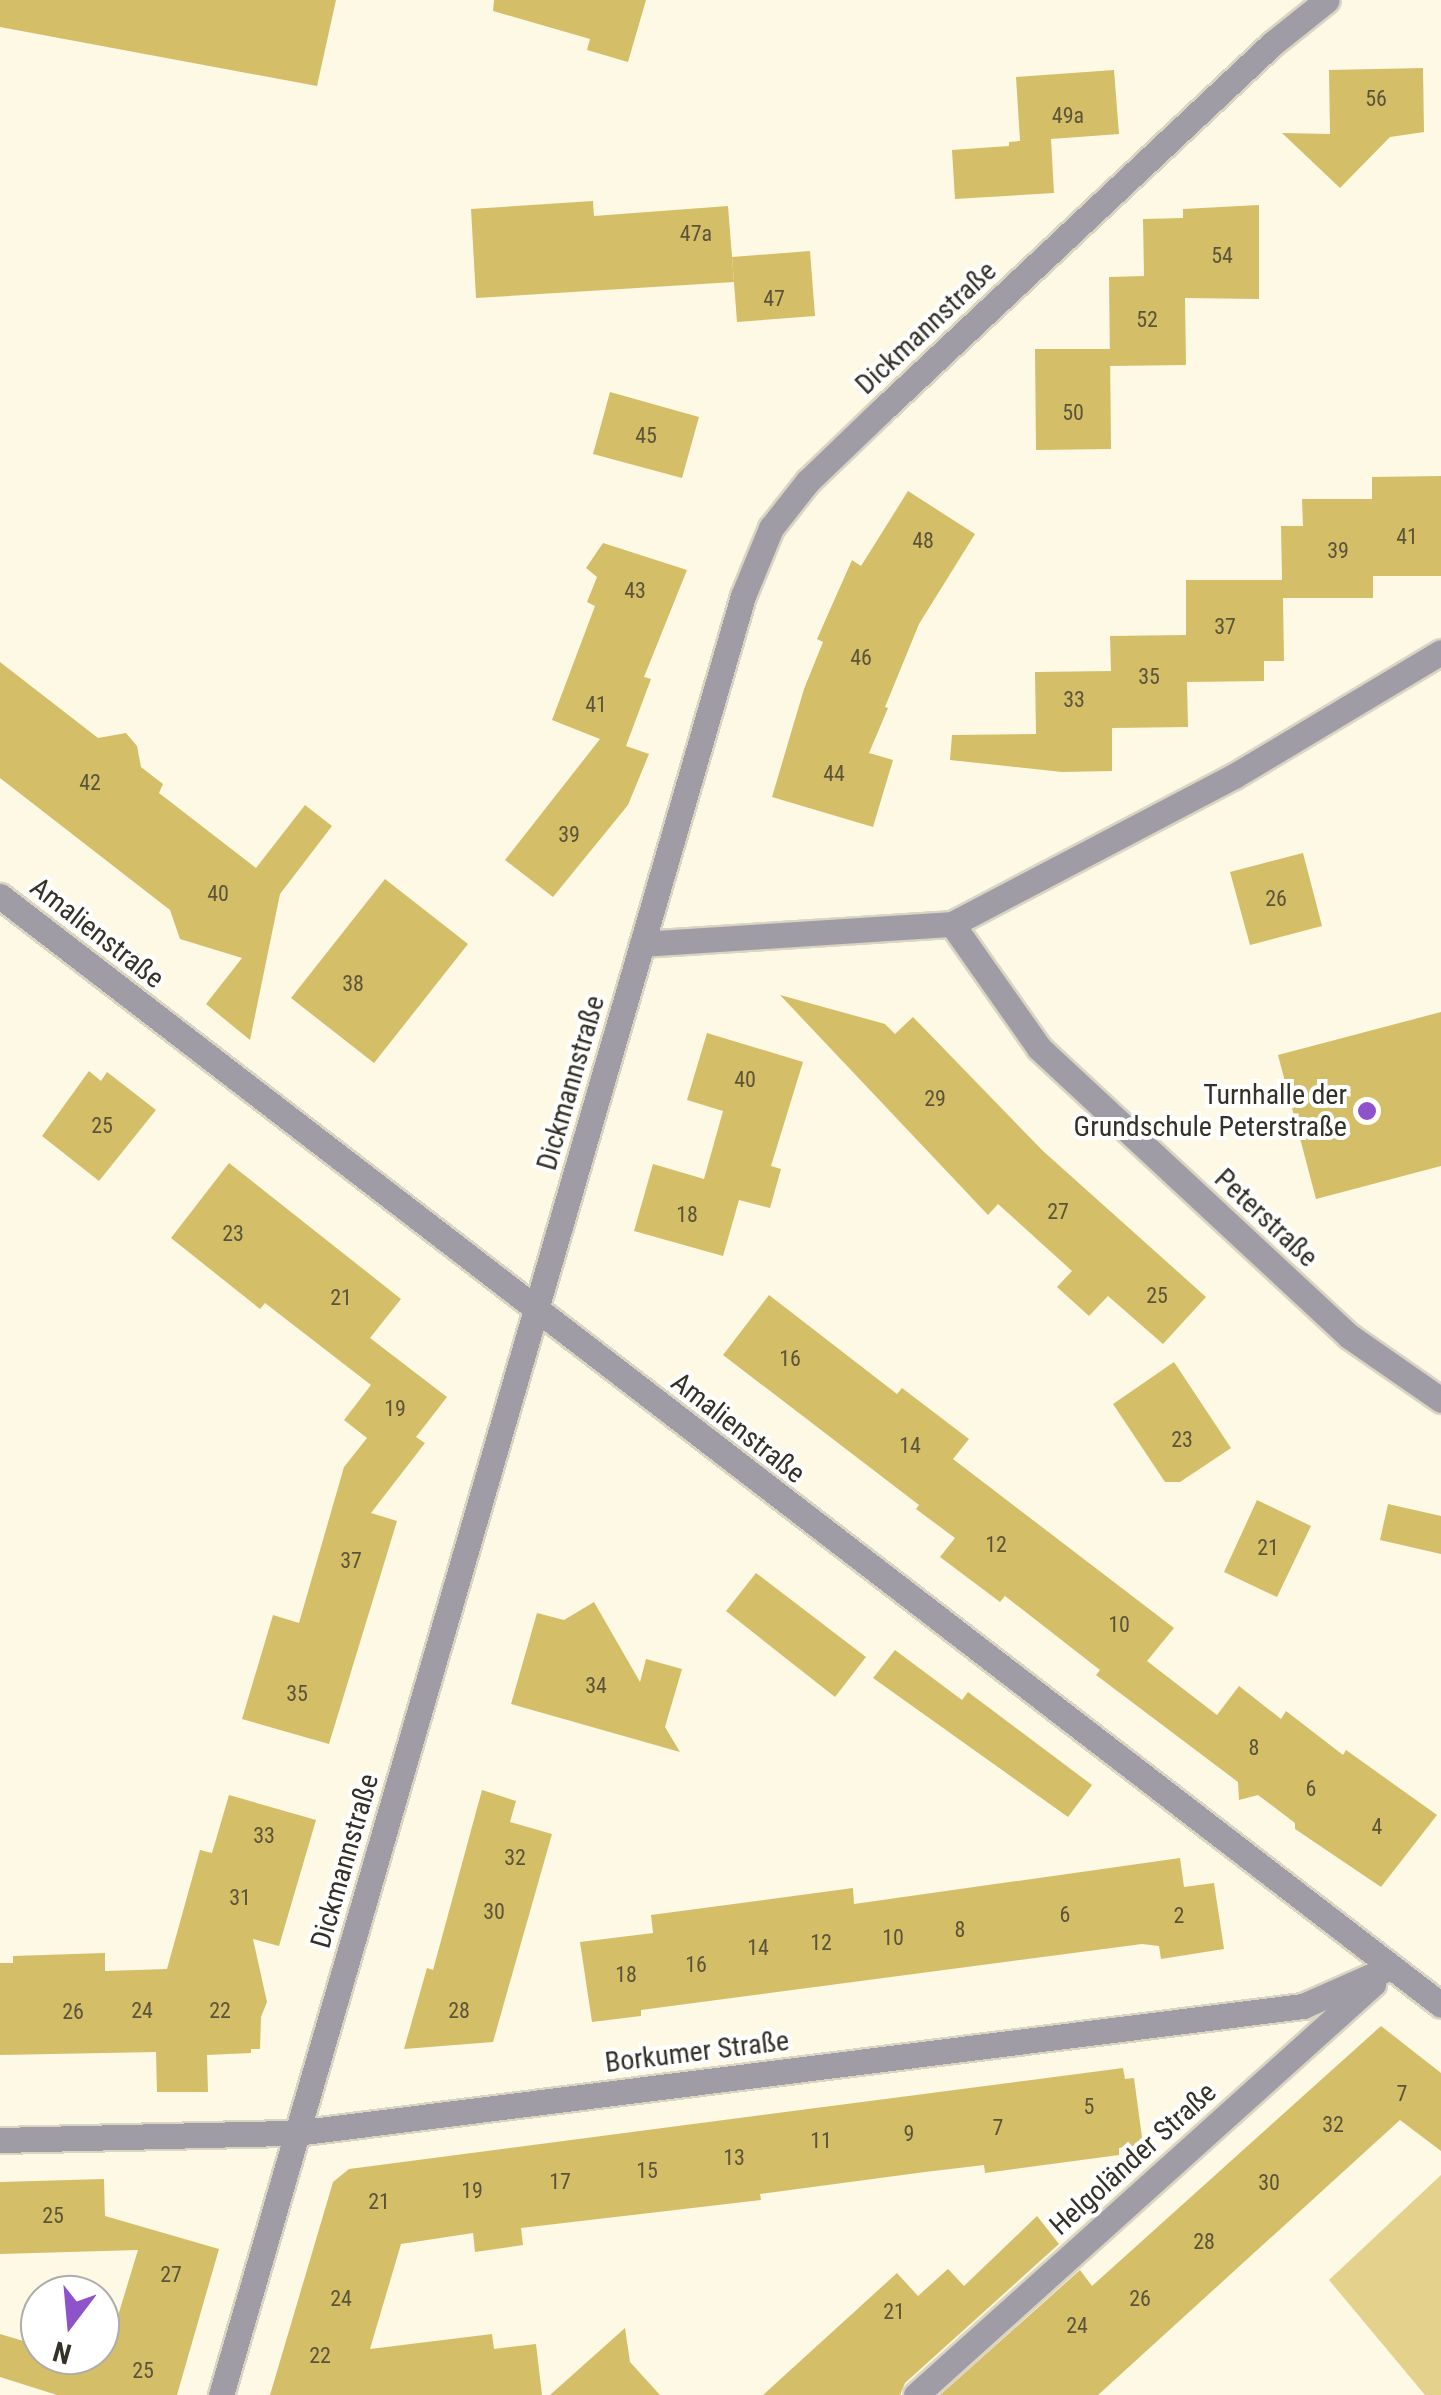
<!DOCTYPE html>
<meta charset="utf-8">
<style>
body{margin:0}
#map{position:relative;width:1441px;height:2395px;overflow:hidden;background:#fef9e5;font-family:"Roboto Condensed",sans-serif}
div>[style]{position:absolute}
.green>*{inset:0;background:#e3d18c}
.building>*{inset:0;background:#d4be68}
.roads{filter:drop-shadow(2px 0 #dad5c3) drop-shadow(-2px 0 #dad5c3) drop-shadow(0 2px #dad5c3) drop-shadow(0 -2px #dad5c3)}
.street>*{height:25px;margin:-12.5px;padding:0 12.5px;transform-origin:12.5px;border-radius:12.5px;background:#a09ca5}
.dots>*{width:28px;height:28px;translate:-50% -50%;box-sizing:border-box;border:5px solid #fff;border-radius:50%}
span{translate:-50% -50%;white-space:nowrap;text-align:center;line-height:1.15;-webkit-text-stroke:8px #fff;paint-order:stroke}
.number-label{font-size:22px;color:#5c5438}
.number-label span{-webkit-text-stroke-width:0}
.street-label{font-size:28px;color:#343128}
.poi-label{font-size:28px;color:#343128}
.right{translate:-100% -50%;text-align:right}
.north{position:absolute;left:20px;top:2275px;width:100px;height:100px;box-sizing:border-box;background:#fff;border:2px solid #aeada9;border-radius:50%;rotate:196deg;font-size:28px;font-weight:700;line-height:40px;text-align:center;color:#343128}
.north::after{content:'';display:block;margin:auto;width:35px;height:45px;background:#8e53ca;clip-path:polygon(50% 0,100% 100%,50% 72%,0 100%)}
</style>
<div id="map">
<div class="green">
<i style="clip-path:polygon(1441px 2175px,1441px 2395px,1425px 2395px,1329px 2280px)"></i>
</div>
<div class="building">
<i style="clip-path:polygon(0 0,336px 0,317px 86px,0 27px)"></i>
<i style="clip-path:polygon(494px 0,646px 0,628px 62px,587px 50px,590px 39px,493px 11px)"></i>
<i style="clip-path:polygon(1423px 68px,1424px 132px,1390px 137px,1340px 188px,1282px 133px,1330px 134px,1329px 70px)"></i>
<i style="clip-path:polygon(1114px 70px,1119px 134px,1051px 139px,1054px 193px,955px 199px,952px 150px,1009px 146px,1009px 142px,1020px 141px,1016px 77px)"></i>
<i style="clip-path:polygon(593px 201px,594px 216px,728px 206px,734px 282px,476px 298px,471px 209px)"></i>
<i style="clip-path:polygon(1259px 205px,1259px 299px,1185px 298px,1186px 365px,1110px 366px,1109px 277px,1144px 276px,1143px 219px,1183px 218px,1183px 209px)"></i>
<i style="clip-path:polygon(810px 251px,815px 316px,737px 322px,732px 257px)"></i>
<i style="clip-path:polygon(1035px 349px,1110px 349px,1111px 449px,1036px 450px)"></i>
<i style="clip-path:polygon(610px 392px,699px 417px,682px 478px,593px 454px)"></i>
<i style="clip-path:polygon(1441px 476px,1441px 576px,1373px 576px,1373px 598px,1283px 598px,1284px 661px,1264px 661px,1264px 681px,1187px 682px,1188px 727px,1112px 728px,1112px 771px,1062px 772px,950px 760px,952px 735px,1036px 734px,1035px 672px,1111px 671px,1110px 636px,1186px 635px,1186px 580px,1282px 580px,1281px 526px,1303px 526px,1302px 499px,1372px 499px,1372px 477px)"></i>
<i style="clip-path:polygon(908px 491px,975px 534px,919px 624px,885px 707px,888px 708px,869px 753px,893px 760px,873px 827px,772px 797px,804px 689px,823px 642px,817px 639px,852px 560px,861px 566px)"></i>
<i style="clip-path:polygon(603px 543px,687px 570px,644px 677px,651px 679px,626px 746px,649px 754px,628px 805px,553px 897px,505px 860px,600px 739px,552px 720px,595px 606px,587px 602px,597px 577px,586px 568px)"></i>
<i style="clip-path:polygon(0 662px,98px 738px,126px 733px,137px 746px,141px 767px,163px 784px,159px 793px,256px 868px,305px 805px,332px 826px,280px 894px,250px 1040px,206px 1004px,242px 958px,180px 939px,170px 910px,0 778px)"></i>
<i style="clip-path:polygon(1303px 853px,1322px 926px,1250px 945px,1230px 872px)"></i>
<i style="clip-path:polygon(385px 879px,468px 944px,374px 1063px,291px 998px)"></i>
<i style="clip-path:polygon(780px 995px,885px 1024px,895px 1034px,913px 1017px,1043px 1151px,1206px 1297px,1163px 1344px,1108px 1296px,1089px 1316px,1057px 1287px,1072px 1271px,998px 1204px,988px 1215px)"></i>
<i style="clip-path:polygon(1441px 1012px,1441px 1166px,1316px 1199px,1278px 1055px)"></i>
<i style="clip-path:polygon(707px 1033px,803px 1062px,771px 1166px,781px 1169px,770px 1208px,739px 1200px,723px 1256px,634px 1231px,653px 1164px,704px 1179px,723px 1111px,687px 1100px)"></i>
<i style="clip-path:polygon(89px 1071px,101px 1081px,107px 1072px,156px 1110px,99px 1181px,42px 1136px)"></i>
<i style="clip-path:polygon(229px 1163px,401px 1299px,370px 1338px,447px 1397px,416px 1437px,425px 1443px,371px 1513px,397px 1521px,329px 1744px,242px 1719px,273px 1615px,299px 1623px,344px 1467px,367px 1438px,344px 1420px,371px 1385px,265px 1303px,260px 1309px,171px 1238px)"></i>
<i style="clip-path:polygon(769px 1295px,897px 1394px,902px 1388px,969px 1439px,953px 1459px,1174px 1628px,1147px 1661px,1217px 1715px,1239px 1686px,1281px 1719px,1286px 1711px,1343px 1755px,1346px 1750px,1437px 1815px,1381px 1887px,1295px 1829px,1295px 1823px,1258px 1795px,1239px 1800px,1238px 1782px,1096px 1675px,1100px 1670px,1005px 1596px,1000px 1602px,940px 1557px,955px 1538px,916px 1509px,919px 1505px,723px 1355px)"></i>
<i style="clip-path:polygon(1174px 1362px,1231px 1448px,1180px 1482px,1165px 1482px,1113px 1404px)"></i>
<i style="clip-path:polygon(1257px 1500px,1311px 1526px,1277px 1597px,1224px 1572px)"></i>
<i style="clip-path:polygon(1388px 1504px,1441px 1516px,1441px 1554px,1380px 1540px)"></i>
<i style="clip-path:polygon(756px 1573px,866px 1657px,835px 1697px,726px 1611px)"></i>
<i style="clip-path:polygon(594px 1602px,640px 1682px,646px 1659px,682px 1669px,665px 1727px,680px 1752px,511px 1704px,537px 1613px,564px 1620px)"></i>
<i style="clip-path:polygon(895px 1650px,962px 1700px,968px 1692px,1092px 1785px,1068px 1817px,873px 1678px)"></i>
<i style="clip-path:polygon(482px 1790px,516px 1801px,510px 1822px,552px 1834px,493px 2042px,404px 2049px,427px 1968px,433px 1970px)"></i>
<i style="clip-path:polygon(229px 1795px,316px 1820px,279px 1946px,253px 1939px,267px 2002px,261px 2017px,260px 2049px,251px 2049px,251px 2053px,207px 2055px,208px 2092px,157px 2092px,156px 2052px,0 2055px,0 1963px,13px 1963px,13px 1956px,105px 1953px,105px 1971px,167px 1969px,200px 1850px,212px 1853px)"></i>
<i style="clip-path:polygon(1180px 1858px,1184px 1887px,1214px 1883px,1224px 1949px,1161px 1959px,1159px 1946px,1142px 1944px,641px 2010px,641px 2016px,592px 2022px,580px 1942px,653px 1933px,651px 1915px,853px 1888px,854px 1904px)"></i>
<i style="clip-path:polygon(1381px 2026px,1441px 2073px,1441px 2151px,1400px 2120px,1098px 2395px,940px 2395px,1080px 2270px,1092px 2286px)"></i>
<i style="clip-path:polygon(1123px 2068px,1125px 2079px,1134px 2078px,1143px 2145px,1119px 2148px,1119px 2155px,985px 2173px,984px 2165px,925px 2172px,760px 2194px,761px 2200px,521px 2228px,523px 2245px,475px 2252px,473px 2233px,401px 2244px,370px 2349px,492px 2334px,494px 2349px,536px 2344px,542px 2395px,270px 2395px,333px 2182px,349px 2169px)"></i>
<i style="clip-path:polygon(104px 2179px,105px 2216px,219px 2249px,177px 2395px,57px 2395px,0 2377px,0 2334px,40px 2346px,40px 2355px,106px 2355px,138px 2250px,0 2254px,0 2182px)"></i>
<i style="clip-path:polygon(1037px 2216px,1059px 2244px,905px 2383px,900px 2395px,763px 2395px,897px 2273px,918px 2296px,948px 2269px,964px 2286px)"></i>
<i style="clip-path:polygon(625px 2328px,630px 2362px,660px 2395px,550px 2395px)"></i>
</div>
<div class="roads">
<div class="street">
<i style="left:0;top:896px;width:1818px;rotate:37.58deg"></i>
<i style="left:952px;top:924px;width:318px;rotate:-27.7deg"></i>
<i style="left:1234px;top:776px;width:241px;rotate:-30.9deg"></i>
<i style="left:642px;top:944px;width:311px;rotate:-3.7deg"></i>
<i style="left:952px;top:924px;width:151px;rotate:54.9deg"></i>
<i style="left:1039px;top:1048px;width:423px;rotate:42.9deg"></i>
<i style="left:1349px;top:1336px;width:112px;rotate:34.8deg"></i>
<i style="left:0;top:2140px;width:296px;rotate:-1.4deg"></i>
<i style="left:296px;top:2133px;width:1015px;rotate:-7.19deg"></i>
<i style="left:1303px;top:2006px;width:96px;rotate:-23.9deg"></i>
<i style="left:221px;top:2395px;width:1873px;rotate:-73.82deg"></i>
<i style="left:743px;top:596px;width:74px;rotate:-67.6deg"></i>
<i style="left:771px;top:528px;width:60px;rotate:-51.8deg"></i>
<i style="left:808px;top:481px;width:100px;rotate:-43.8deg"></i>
<i style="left:880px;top:412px;width:538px;rotate:-43.19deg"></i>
<i style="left:1272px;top:44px;width:70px;rotate:-38.7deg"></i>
<i style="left:916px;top:2395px;width:615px;rotate:-41.97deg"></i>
</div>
</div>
<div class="dots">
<i style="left:1367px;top:1111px;background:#8e53ca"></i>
</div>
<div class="number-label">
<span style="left:1376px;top:99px">56</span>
<span style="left:1068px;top:116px">49a</span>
<span style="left:696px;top:234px">47a</span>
<span style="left:1222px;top:256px">54</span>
<span style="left:774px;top:299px">47</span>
<span style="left:1147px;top:320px">52</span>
<span style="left:1073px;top:413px">50</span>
<span style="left:646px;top:436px">45</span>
<span style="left:1407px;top:537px">41</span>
<span style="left:923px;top:541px">48</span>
<span style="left:1338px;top:551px">39</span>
<span style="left:635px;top:591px">43</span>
<span style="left:1225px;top:627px">37</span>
<span style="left:861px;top:658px">46</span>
<span style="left:1149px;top:677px">35</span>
<span style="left:1074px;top:700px">33</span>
<span style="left:596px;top:705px">41</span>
<span style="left:834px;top:774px">44</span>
<span style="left:90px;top:783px">42</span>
<span style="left:569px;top:835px">39</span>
<span style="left:218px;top:894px">40</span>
<span style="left:1276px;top:899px">26</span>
<span style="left:353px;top:984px">38</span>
<span style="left:745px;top:1080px">40</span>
<span style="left:935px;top:1099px">29</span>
<span style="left:102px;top:1126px">25</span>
<span style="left:1058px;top:1212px">27</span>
<span style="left:687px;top:1215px">18</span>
<span style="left:233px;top:1234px">23</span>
<span style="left:1157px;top:1296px">25</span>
<span style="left:341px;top:1298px">21</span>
<span style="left:790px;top:1359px">16</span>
<span style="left:395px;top:1409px">19</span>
<span style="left:1182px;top:1440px">23</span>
<span style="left:910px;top:1446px">14</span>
<span style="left:996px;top:1545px">12</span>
<span style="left:1268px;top:1548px">21</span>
<span style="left:351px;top:1561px">37</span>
<span style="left:1119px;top:1625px">10</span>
<span style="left:596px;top:1686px">34</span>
<span style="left:297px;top:1694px">35</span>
<span style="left:1254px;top:1748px">8</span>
<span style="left:1311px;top:1789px">6</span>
<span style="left:1377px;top:1827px">4</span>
<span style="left:264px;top:1836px">33</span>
<span style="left:515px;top:1858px">32</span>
<span style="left:240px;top:1898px">31</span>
<span style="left:494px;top:1912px">30</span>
<span style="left:1065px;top:1915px">6</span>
<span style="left:1179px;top:1916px">2</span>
<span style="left:960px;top:1930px">8</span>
<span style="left:893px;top:1938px">10</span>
<span style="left:821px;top:1943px">12</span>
<span style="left:758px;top:1948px">14</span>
<span style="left:696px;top:1965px">16</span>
<span style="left:626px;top:1975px">18</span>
<span style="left:142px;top:2011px">24</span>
<span style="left:220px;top:2011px">22</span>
<span style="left:459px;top:2011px">28</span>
<span style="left:73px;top:2012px">26</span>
<span style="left:1402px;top:2094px">7</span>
<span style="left:1089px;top:2107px">5</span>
<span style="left:1333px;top:2125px">32</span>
<span style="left:998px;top:2128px">7</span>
<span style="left:909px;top:2134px">9</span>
<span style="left:821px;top:2141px">11</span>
<span style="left:734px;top:2158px">13</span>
<span style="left:647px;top:2171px">15</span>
<span style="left:560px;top:2182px">17</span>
<span style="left:1269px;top:2183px">30</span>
<span style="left:472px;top:2191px">19</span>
<span style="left:379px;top:2202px">21</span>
<span style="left:53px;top:2216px">25</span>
<span style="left:1204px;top:2242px">28</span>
<span style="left:171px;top:2275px">27</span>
<span style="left:341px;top:2299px">24</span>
<span style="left:1140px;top:2299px">26</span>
<span style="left:894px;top:2312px">21</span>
<span style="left:1077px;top:2326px">24</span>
<span style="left:320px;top:2356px">22</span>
<span style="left:143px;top:2371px">25</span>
</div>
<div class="street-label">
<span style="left:926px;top:328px;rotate:-43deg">Dickmannstraße</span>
<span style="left:97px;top:933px;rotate:38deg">Amalienstraße</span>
<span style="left:571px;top:1083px;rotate:-74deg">Dickmannstraße</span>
<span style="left:1266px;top:1218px;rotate:43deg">Peterstraße</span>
<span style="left:738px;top:1428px;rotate:38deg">Amalienstraße</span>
<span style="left:345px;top:1861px;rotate:-74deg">Dickmannstraße</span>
<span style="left:697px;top:2052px;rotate:-7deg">Borkumer Straße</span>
<span style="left:1133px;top:2159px;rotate:-42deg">Helgoländer Straße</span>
</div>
<div class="poi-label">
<span class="right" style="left:1347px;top:1111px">Turnhalle der<br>Grundschule Peterstraße</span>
</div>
<div class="north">N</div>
</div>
